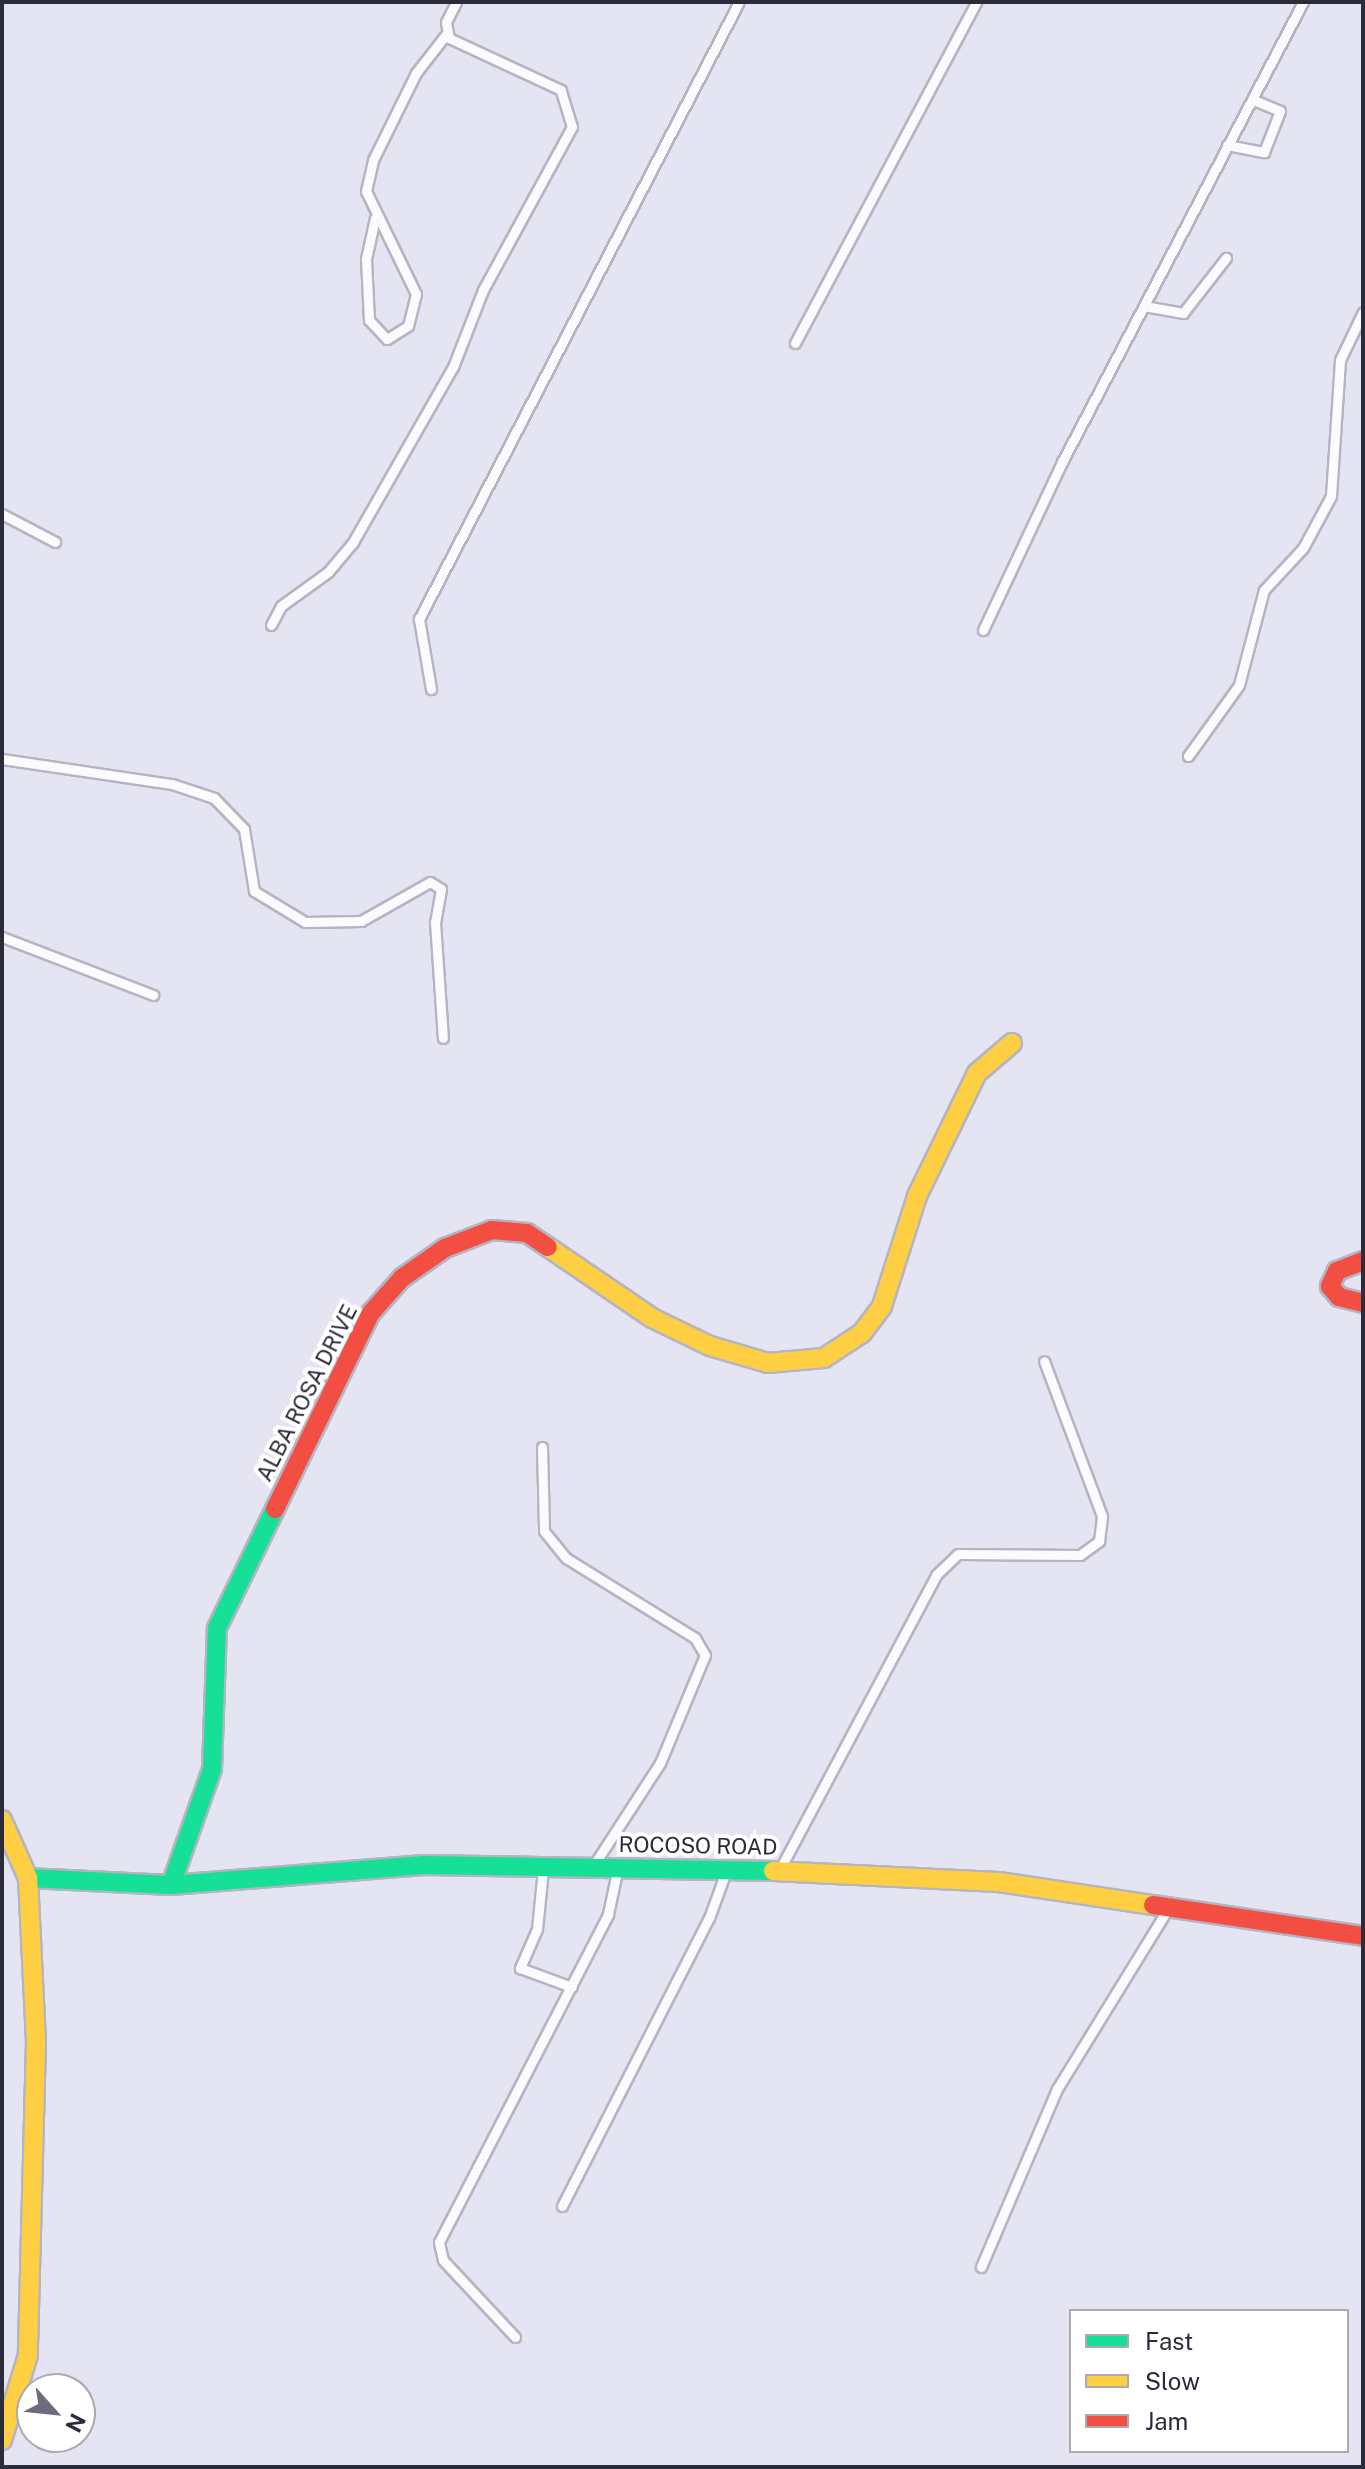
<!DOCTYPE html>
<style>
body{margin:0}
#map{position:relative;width:1365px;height:2469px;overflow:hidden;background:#e5e4f2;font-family:"Public Sans",sans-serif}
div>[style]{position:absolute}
.roads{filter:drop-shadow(2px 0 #b5b5c2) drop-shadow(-2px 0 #b5b5c2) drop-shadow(0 2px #b5b5c2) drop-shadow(0 -2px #b5b5c2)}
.lane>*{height:9px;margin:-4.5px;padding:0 4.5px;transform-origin:4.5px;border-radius:4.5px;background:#fbfbfd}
.fast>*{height:18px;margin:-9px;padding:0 9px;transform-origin:9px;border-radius:9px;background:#16e098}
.slow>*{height:18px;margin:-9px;padding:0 9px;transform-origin:9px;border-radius:9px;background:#ffcf43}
.jam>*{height:18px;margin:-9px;padding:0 9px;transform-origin:9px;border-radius:9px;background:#f24e42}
span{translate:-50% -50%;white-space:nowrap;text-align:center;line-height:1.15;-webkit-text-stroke:8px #fff;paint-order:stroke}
.street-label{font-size:22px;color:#2c2b3b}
.frame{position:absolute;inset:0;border:4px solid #2c2b3b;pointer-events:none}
.legend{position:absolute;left:1069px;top:2309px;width:280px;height:144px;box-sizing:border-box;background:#fff;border:2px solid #abaab1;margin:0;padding:10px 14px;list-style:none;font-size:24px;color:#2c2b3b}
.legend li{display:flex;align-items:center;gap:16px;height:40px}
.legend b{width:40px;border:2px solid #abaab1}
.north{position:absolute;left:16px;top:2373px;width:80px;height:80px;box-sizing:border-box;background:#fff;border:2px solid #abaab1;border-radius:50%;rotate:117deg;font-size:22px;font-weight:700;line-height:32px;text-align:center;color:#2c2b3b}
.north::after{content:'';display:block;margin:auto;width:28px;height:36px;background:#6d6c7b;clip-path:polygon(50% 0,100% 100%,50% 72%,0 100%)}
</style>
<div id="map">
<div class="roads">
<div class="lane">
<i style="left:1227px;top:145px;width:38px;rotate:11deg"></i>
<i style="left:1264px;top:152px;width:44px;rotate:-68.7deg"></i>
<i style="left:1280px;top:111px;width:30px;rotate:-157deg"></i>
<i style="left:375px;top:218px;width:42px;rotate:102.4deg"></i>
<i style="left:366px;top:259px;width:61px;rotate:87.2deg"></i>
<i style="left:369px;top:320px;width:26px;rotate:47deg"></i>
<i style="left:387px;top:339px;width:25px;rotate:-32deg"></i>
<i style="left:408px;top:326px;width:33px;rotate:-76deg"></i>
<i style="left:416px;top:294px;width:114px;rotate:-115.9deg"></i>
<i style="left:366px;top:191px;width:32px;rotate:-77deg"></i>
<i style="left:373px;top:160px;width:97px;rotate:-63.7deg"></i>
<i style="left:416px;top:73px;width:51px;rotate:-52.2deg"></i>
<i style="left:1144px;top:306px;width:40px;rotate:10deg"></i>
<i style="left:1183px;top:313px;width:70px;rotate:-52deg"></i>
<i style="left:795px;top:343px;width:386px;rotate:-62deg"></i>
<i style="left:2px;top:514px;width:60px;rotate:27.8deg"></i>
<i style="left:271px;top:625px;width:21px;rotate:-62deg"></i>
<i style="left:281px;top:606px;width:58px;rotate:-35.9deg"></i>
<i style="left:328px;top:572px;width:39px;rotate:-50deg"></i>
<i style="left:353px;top:542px;width:202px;rotate:-60.3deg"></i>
<i style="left:453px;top:367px;width:83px;rotate:-68.7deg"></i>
<i style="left:483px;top:290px;width:186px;rotate:-61.4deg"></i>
<i style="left:572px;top:127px;width:39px;rotate:-107deg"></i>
<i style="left:561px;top:90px;width:123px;rotate:-155.1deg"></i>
<i style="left:449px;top:38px;width:16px;rotate:-101deg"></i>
<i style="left:446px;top:22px;width:22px;rotate:-63deg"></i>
<i style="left:983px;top:630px;width:186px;rotate:-64.8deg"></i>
<i style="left:1062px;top:462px;width:519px;rotate:-62.35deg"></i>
<i style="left:431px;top:689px;width:71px;rotate:-99.7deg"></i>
<i style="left:419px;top:619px;width:695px;rotate:-62.59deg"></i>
<i style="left:1188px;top:756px;width:87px;rotate:-54.3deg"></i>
<i style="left:1239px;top:685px;width:98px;rotate:-75.3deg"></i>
<i style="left:1264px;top:590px;width:57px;rotate:-47.1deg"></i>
<i style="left:1303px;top:548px;width:59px;rotate:-61.7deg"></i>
<i style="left:1331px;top:496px;width:136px;rotate:-86.2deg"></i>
<i style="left:1340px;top:360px;width:53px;rotate:-64.4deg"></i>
<i style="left:2px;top:759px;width:172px;rotate:8.4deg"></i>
<i style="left:172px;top:784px;width:44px;rotate:18.4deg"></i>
<i style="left:214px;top:798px;width:43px;rotate:45.9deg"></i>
<i style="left:244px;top:829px;width:63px;rotate:80.8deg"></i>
<i style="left:254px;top:891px;width:60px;rotate:31.3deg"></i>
<i style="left:305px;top:922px;width:56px;rotate:-1deg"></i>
<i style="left:361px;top:921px;width:79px;rotate:-29.5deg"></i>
<i style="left:430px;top:882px;width:13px;rotate:32deg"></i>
<i style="left:441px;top:889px;width:34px;rotate:100deg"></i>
<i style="left:435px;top:922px;width:116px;rotate:86.1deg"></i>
<i style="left:2px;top:937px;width:162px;rotate:21deg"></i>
<i style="left:542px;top:1447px;width:84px;rotate:88.6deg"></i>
<i style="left:544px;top:1531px;width:35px;rotate:51deg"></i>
<i style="left:566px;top:1558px;width:152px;rotate:31.8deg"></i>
<i style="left:695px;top:1638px;width:20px;rotate:60deg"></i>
<i style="left:705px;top:1655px;width:117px;rotate:112.6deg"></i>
<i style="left:660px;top:1763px;width:123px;rotate:123deg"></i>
<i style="left:543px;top:1869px;width:60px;rotate:95.7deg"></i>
<i style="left:537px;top:1929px;width:43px;rotate:113.6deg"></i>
<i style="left:520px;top:1968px;width:55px;rotate:20.1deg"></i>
<i style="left:780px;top:1869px;width:333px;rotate:-62deg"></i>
<i style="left:936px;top:1575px;width:30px;rotate:-44deg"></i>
<i style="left:958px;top:1554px;width:122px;rotate:0.5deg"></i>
<i style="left:1080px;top:1555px;width:24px;rotate:-36deg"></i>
<i style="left:1099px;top:1541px;width:25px;rotate:-83deg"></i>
<i style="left:1102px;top:1516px;width:165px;rotate:-110.5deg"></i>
<i style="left:562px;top:2206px;width:323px;rotate:-63deg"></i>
<i style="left:709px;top:1918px;width:47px;rotate:-70deg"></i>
<i style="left:981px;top:2267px;width:194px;rotate:-66.9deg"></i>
<i style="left:1057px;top:2089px;width:210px;rotate:-58.4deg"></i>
<i style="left:515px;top:2337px;width:105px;rotate:-133.1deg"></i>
<i style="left:443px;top:2260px;width:18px;rotate:-103deg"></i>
<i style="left:439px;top:2242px;width:369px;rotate:-62.7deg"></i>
<i style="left:608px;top:1914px;width:43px;rotate:-77.9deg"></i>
</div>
<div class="fast">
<i style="left:28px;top:1878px;width:143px;rotate:2.8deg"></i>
<i style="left:171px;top:1885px;width:254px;rotate:-4.5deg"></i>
<i style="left:424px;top:1865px;width:349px;rotate:1deg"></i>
<i style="left:171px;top:1885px;width:123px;rotate:-70.5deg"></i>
<i style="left:212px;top:1769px;width:141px;rotate:-88deg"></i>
<i style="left:217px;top:1628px;width:132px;rotate:-64deg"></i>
</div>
<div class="slow">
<i style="left:548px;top:1247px;width:126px;rotate:34.3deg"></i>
<i style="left:652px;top:1318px;width:64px;rotate:25.8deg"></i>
<i style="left:710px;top:1346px;width:60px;rotate:16.3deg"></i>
<i style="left:768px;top:1363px;width:56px;rotate:-5.1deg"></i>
<i style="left:824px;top:1358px;width:45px;rotate:-33.3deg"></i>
<i style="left:862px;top:1333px;width:34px;rotate:-53deg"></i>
<i style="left:882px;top:1306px;width:115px;rotate:-72.3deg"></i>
<i style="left:917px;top:1196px;width:137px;rotate:-64deg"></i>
<i style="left:977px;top:1073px;width:46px;rotate:-40.6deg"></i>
<i style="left:2px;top:1820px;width:64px;rotate:65.9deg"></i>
<i style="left:28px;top:1878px;width:164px;rotate:87.2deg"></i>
<i style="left:36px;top:2042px;width:313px;rotate:91.5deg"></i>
<i style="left:28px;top:2355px;width:89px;rotate:107deg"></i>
<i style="left:773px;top:1871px;width:226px;rotate:2.8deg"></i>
<i style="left:999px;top:1882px;width:156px;rotate:8.5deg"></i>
</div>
<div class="jam">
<i style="left:1363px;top:1261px;width:28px;rotate:159deg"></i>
<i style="left:1337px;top:1271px;width:17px;rotate:115deg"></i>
<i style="left:1330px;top:1286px;width:14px;rotate:51deg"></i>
<i style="left:1339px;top:1297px;width:25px;rotate:14deg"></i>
<i style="left:275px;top:1509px;width:217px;rotate:-64deg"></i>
<i style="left:370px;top:1314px;width:48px;rotate:-48.4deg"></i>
<i style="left:402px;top:1278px;width:52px;rotate:-34.9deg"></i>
<i style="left:445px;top:1248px;width:50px;rotate:-21deg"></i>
<i style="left:492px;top:1230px;width:35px;rotate:5deg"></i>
<i style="left:527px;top:1233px;width:25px;rotate:34deg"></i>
<i style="left:1153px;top:1905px;width:212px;rotate:8.4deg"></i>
</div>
</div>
<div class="street-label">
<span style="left:307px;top:1393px;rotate:-63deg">ALBA ROSA DRIVE</span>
<span style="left:698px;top:1846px;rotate:1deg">ROCOSO ROAD</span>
</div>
<div class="frame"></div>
<ul class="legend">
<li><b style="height:10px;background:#16e098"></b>Fast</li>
<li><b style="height:10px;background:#ffcf43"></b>Slow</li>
<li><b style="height:10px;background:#f24e42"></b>Jam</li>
</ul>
<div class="north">N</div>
</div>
